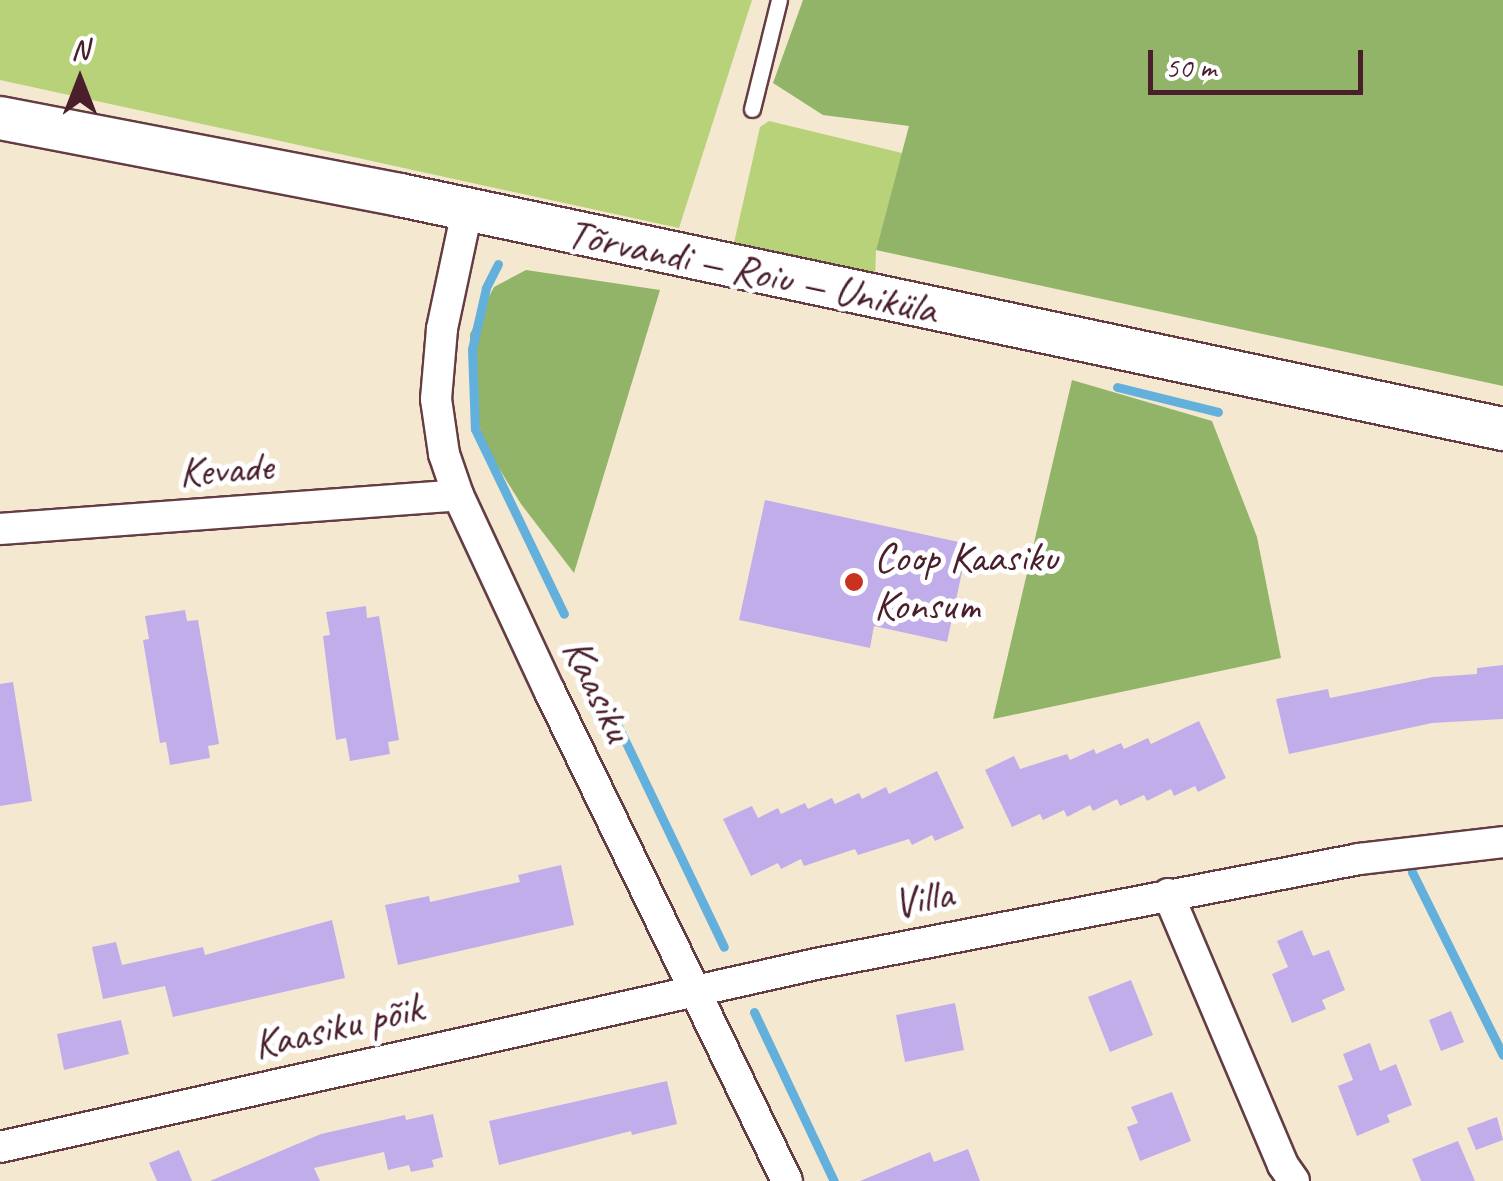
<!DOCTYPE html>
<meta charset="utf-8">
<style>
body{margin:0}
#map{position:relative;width:1503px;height:1181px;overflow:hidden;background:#f5e8d1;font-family:Caveat,sans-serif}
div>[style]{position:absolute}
.green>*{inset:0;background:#b7d278}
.forest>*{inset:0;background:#91b468}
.stream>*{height:9px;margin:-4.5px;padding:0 4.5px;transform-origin:4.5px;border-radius:4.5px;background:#63b0dc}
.building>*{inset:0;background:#c1adea}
.roads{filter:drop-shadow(2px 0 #643d44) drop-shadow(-2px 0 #643d44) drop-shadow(0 2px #643d44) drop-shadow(0 -2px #643d44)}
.lane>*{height:15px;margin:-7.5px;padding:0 7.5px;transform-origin:7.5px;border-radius:7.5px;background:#fff}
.street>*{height:30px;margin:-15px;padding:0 15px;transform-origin:15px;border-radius:15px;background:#fff}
.secondary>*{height:42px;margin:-21px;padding:0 21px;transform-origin:21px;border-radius:21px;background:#fff}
.dots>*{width:28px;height:28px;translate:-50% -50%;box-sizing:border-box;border:5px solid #fff;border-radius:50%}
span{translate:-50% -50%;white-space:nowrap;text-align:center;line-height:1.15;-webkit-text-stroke:10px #fff;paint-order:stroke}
.street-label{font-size:42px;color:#4a1f2b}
.poi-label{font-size:42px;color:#4a1f2b}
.left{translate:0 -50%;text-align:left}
.north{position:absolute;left:30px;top:30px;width:100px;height:100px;-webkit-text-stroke:8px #fff;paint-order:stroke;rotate:0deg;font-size:28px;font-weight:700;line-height:40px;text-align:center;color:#4a1f2b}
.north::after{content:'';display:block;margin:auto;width:35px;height:45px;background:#4a1f2b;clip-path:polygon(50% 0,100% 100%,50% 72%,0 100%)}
.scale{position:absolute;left:1148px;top:50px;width:215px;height:45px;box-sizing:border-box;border:5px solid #4a1f2b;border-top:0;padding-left:12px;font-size:30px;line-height:35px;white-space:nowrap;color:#4a1f2b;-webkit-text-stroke:8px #fff;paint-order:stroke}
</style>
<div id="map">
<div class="green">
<i style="clip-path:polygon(0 0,752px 0,679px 228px,0 80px)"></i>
<i style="clip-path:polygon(769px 121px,902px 153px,876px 250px,875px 278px,734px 243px,760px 127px)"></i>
</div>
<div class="forest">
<i style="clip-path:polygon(803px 0,1503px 0,1503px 386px,876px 250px,909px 126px,823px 115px,773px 83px)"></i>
<i style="clip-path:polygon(526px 270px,660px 290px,574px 573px,521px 504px,484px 444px,470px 388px,470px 334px,494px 287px)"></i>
<i style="clip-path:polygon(1072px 380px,1212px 421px,1257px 537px,1281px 658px,993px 719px)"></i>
</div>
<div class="stream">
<i style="left:498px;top:264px;width:27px;rotate:117deg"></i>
<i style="left:486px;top:288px;width:63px;rotate:102.9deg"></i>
<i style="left:472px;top:349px;width:80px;rotate:87.9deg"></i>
<i style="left:475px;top:429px;width:205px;rotate:64.3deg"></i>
<i style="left:1117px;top:387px;width:104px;rotate:13.9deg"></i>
<i style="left:608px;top:705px;width:268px;rotate:64.4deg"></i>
<i style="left:1412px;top:872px;width:204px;rotate:63.6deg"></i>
<i style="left:754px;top:1012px;width:187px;rotate:64.7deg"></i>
</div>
<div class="building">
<i style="clip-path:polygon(765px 500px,968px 544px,947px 642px,874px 626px,870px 648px,739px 620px)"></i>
<i style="clip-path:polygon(366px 606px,367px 618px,379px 616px,399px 740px,388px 742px,390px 754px,350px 761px,346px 738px,336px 740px,323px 636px,330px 635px,326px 612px)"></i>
<i style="clip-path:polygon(185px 610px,187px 621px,198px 620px,219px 744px,208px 746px,210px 758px,170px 765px,166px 742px,160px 743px,143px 640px,149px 639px,145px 616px)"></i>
<i style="clip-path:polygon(1503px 665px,1503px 719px,1432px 723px,1289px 754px,1276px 699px,1328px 689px,1330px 698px,1433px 677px,1477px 674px,1477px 668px)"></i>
<i style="clip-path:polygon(13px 682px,32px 801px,0 806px,0 684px)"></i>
<i style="clip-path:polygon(1199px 721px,1226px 778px,1198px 792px,1195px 786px,1174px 796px,1171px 789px,1147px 801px,1144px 795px,1120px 806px,1117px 799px,1093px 811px,1090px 805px,1067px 817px,1064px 810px,1043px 820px,1040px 814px,1012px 827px,985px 770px,1014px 756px,1020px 769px,1067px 754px,1070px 760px,1094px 749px,1096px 754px,1121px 743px,1124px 749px,1148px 738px,1151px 744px)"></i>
<i style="clip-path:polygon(937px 771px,964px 828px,935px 841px,932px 835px,912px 845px,909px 839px,858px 855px,855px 849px,804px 866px,801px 859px,781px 869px,778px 863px,751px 876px,723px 819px,752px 806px,758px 818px,778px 808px,781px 814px,805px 803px,808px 809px,832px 798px,835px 804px,859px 793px,862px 799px,886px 787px,889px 794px)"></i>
<i style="clip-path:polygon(561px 865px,574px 925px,398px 965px,385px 905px,429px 896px,430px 902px,520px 882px,518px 875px)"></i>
<i style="clip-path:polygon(332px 920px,345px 978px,173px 1017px,165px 986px,103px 999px,92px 947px,116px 942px,122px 965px,203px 947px,205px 955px)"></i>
<i style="clip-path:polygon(1302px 930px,1313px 956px,1329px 950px,1345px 990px,1322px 1000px,1326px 1009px,1292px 1023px,1272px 974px,1288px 967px,1277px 941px)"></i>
<i style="clip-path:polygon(1131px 980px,1153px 1035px,1110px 1052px,1088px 997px)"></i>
<i style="clip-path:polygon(955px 1003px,964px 1050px,905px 1062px,896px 1015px)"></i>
<i style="clip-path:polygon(1451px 1011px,1464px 1042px,1441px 1051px,1429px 1020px)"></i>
<i style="clip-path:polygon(121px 1020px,129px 1054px,64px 1070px,57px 1034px)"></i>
<i style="clip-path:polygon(1370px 1043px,1380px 1071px,1396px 1064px,1412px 1105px,1387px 1115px,1390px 1122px,1357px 1136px,1338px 1086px,1353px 1080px,1343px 1054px)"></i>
<i style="clip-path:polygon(667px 1081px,677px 1124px,632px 1135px,631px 1131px,499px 1165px,489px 1121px)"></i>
<i style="clip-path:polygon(1172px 1092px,1191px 1141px,1140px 1161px,1127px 1127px,1138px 1123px,1131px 1107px)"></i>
<i style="clip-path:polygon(433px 1114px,443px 1157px,432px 1160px,434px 1167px,411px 1172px,409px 1165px,388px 1170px,384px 1152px,314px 1168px,320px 1181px,210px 1181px,321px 1134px,405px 1115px,406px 1120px)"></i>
<i style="clip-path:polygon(1497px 1117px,1503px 1140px,1476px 1150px,1467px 1128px)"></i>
<i style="clip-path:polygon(1458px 1141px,1475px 1181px,1421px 1181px,1412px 1159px)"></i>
<i style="clip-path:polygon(968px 1149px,980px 1181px,860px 1181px,930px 1152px,934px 1162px)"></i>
<i style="clip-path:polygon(179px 1150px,192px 1181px,157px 1181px,149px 1163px)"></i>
</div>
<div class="roads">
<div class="lane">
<i style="left:752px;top:109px;width:112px;rotate:-76.1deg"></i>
</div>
<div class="street">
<i style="left:467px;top:211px;width:121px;rotate:102deg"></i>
<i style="left:442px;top:329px;width:70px;rotate:94.9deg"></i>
<i style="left:436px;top:399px;width:56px;rotate:81.7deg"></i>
<i style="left:444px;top:454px;width:43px;rotate:71.1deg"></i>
<i style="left:458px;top:495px;width:217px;rotate:65deg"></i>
<i style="left:550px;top:692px;width:543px;rotate:64.14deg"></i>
<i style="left:0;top:529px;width:459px;rotate:-4.2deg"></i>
<i style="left:1168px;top:894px;width:294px;rotate:67deg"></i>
<i style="left:1283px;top:1165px;width:19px;rotate:55deg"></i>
<i style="left:0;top:1147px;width:836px;rotate:-12.64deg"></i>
<i style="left:816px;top:964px;width:553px;rotate:-10.94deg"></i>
<i style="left:1359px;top:859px;width:145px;rotate:-6.7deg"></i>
</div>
<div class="secondary">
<i style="left:0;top:118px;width:407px;rotate:10.9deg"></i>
<i style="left:400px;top:195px;width:1128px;rotate:11.98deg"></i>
</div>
</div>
<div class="dots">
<i style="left:854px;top:582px;background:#c8321e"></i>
</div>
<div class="street-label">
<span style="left:752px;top:272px;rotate:12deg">Tõrvandi — Roiu — Uniküla</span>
<span style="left:226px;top:470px;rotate:-4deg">Kevade</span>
<span style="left:597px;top:690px;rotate:64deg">Kaasiku</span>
<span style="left:923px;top:899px;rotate:-11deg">Villa</span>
<span style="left:338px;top:1027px;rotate:-13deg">Kaasiku põik</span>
</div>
<div class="poi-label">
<span class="left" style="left:874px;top:582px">Coop Kaasiku<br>Konsum</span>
</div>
<div class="north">N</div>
<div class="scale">50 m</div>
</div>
